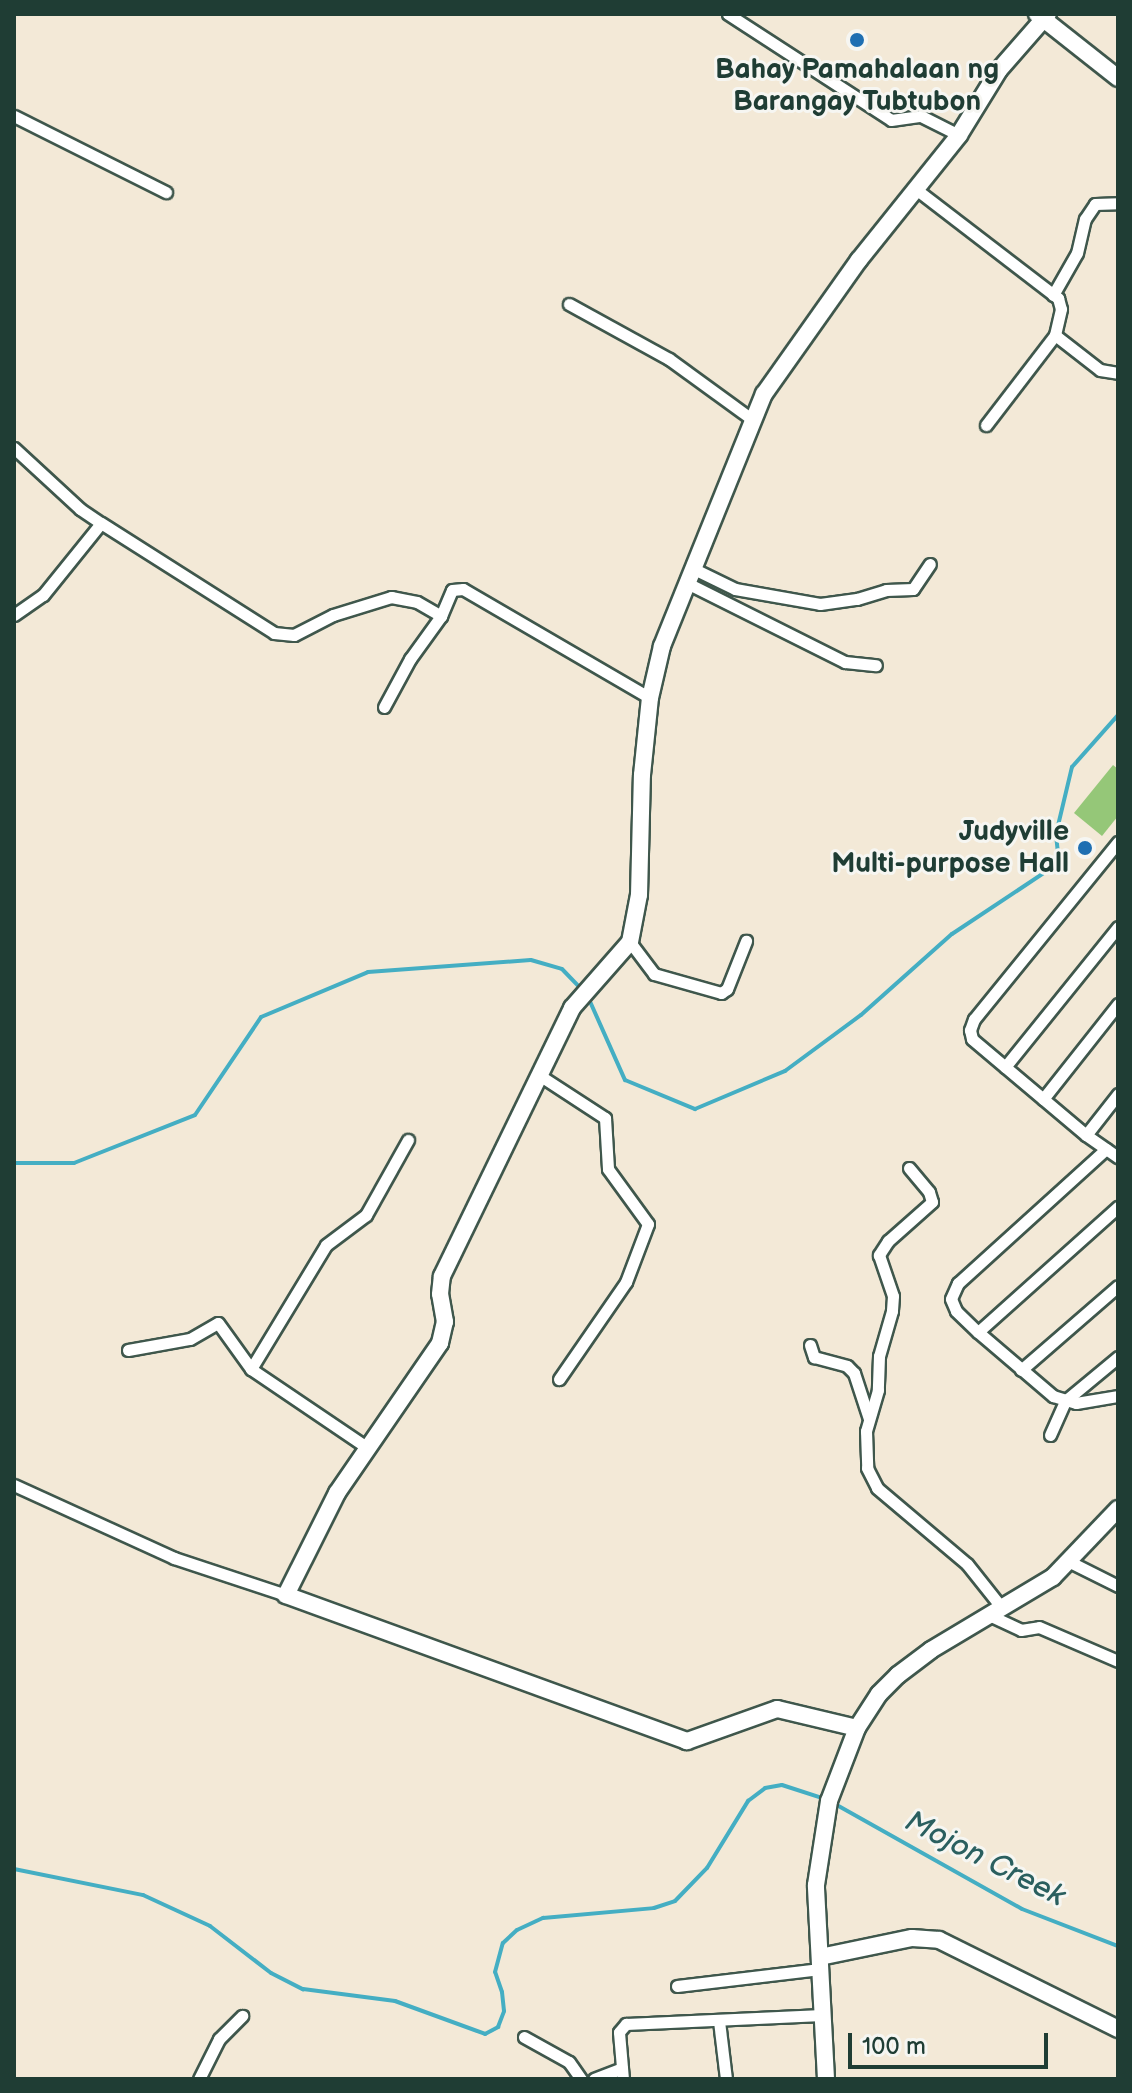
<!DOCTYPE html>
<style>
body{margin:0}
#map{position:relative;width:1132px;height:2093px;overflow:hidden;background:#f3e9d7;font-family:"Balsamiq Sans",sans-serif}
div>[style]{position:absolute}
.green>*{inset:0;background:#95c778}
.stream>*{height:4px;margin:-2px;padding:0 2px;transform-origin:2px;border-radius:2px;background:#44aec3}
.roads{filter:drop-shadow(2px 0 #3f574c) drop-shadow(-2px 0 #3f574c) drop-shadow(0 2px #3f574c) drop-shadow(0 -2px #3f574c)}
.street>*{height:11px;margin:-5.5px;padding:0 5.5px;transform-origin:5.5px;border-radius:5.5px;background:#fff}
.secondary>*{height:16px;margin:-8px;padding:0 8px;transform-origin:8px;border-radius:8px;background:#fff}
.dots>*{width:22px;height:22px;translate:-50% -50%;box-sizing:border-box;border:4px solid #f6f6f2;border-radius:50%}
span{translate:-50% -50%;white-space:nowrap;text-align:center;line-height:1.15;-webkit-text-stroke:6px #f6f6f2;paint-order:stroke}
.poi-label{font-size:28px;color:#1f3d34;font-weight:700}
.right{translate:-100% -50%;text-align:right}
.water-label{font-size:30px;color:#2a5f5f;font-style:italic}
.frame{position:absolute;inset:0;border:16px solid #1f3d34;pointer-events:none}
.scale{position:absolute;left:848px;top:2033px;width:200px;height:36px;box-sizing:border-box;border:4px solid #1f3d34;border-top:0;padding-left:10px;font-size:24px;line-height:28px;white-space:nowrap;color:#1f3d34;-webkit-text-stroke:6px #f6f6f2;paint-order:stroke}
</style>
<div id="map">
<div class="green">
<i style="clip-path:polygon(1113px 765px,1118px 769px,1118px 816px,1102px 836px,1074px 813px)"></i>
</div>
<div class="stream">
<i style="left:588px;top:997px;width:91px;rotate:66deg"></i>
<i style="left:625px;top:1080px;width:76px;rotate:22.5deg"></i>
<i style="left:695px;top:1109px;width:98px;rotate:-22.9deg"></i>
<i style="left:785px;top:1071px;width:94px;rotate:-36.4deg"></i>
<i style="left:861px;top:1015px;width:122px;rotate:-41.7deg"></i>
<i style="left:952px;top:934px;width:128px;rotate:-33.6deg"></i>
<i style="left:1059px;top:863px;width:29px;rotate:-96deg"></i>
<i style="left:1056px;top:834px;width:69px;rotate:-76.6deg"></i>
<i style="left:1072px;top:767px;width:69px;rotate:-48.5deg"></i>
<i style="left:14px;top:1163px;width:60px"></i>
<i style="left:74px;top:1163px;width:130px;rotate:-21.6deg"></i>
<i style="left:195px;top:1115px;width:118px;rotate:-56deg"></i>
<i style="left:261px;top:1017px;width:116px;rotate:-22.8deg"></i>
<i style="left:368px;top:972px;width:163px;rotate:-4.2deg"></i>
<i style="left:531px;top:960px;width:32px;rotate:16deg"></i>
<i style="left:562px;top:969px;width:29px;rotate:46deg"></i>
<i style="left:835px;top:1804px;width:214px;rotate:29.3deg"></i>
<i style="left:1022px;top:1909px;width:103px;rotate:21.1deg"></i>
<i style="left:14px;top:1869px;width:132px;rotate:11.4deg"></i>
<i style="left:143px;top:1895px;width:74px;rotate:24.8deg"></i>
<i style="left:210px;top:1926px;width:77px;rotate:37.6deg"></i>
<i style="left:271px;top:1973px;width:36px;rotate:27deg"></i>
<i style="left:303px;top:1989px;width:93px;rotate:7.4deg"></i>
<i style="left:395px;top:2001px;width:96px;rotate:20.1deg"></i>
<i style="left:485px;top:2034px;width:15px;rotate:-28deg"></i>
<i style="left:498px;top:2027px;width:17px;rotate:-69deg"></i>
<i style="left:504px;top:2011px;width:19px;rotate:-96deg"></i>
<i style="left:502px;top:1992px;width:21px;rotate:-109deg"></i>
<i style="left:495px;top:1972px;width:30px;rotate:-75deg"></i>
<i style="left:503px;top:1943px;width:19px;rotate:-43deg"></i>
<i style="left:517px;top:1930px;width:29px;rotate:-25deg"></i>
<i style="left:543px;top:1918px;width:111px;rotate:-5.1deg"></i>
<i style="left:654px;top:1908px;width:22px;rotate:-18deg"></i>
<i style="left:675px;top:1901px;width:46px;rotate:-45.9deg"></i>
<i style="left:707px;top:1868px;width:79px;rotate:-58.5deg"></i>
<i style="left:748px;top:1801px;width:21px;rotate:-37deg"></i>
<i style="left:765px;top:1788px;width:17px;rotate:-10deg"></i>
<i style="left:782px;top:1785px;width:45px;rotate:18deg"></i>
</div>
<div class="roads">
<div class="street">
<i style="left:728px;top:14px;width:194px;rotate:33deg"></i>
<i style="left:891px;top:120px;width:30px;rotate:-8deg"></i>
<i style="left:921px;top:116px;width:42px;rotate:26.6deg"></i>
<i style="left:14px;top:116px;width:170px;rotate:26.6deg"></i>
<i style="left:917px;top:190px;width:178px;rotate:37.5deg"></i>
<i style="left:1058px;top:298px;width:11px;rotate:75deg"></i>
<i style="left:1061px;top:309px;width:27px;rotate:103deg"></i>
<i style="left:1055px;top:335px;width:57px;rotate:37.9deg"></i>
<i style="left:1100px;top:370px;width:18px;rotate:9deg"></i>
<i style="left:1053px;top:295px;width:48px;rotate:-60.3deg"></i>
<i style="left:1077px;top:253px;width:35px;rotate:-77deg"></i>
<i style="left:1085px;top:219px;width:18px;rotate:-56deg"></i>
<i style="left:1095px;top:204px;width:23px;rotate:-2deg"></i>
<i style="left:569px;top:304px;width:114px;rotate:28.8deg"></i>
<i style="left:669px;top:359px;width:104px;rotate:36deg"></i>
<i style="left:986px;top:425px;width:113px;rotate:-52.5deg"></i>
<i style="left:14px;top:448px;width:90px;rotate:42.7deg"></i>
<i style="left:80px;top:509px;width:25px;rotate:34deg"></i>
<i style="left:692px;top:568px;width:48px;rotate:26deg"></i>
<i style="left:735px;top:589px;width:86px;rotate:10deg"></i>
<i style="left:820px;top:604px;width:37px;rotate:-8deg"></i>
<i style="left:857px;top:599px;width:30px;rotate:-17deg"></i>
<i style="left:886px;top:590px;width:27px;rotate:-2deg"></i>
<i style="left:913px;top:589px;width:30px;rotate:-56deg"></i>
<i style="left:685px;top:582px;width:179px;rotate:26.6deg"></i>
<i style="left:845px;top:662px;width:31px;rotate:6deg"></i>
<i style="left:14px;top:615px;width:35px;rotate:-35deg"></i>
<i style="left:43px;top:595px;width:92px;rotate:-51.1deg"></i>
<i style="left:101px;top:523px;width:205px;rotate:32.4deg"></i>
<i style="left:274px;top:633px;width:20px;rotate:6deg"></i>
<i style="left:294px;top:635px;width:44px;rotate:-27.1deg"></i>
<i style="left:333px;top:615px;width:61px;rotate:-17.2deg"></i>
<i style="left:391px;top:597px;width:26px;rotate:11deg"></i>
<i style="left:417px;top:602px;width:28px;rotate:30deg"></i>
<i style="left:384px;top:707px;width:55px;rotate:-61.6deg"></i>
<i style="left:410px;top:659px;width:53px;rotate:-54.2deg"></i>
<i style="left:441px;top:616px;width:28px;rotate:-67deg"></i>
<i style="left:452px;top:590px;width:11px;rotate:-5deg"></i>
<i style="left:463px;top:589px;width:216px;rotate:30.2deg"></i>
<i style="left:1118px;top:842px;width:228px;rotate:129.1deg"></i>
<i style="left:974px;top:1019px;width:12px;rotate:110deg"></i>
<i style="left:970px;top:1030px;width:9px;rotate:77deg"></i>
<i style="left:972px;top:1039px;width:149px;rotate:40.1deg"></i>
<i style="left:1086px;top:1135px;width:39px;rotate:35deg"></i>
<i style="left:630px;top:942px;width:40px;rotate:53deg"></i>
<i style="left:654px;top:974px;width:70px;rotate:15.8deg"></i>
<i style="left:721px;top:993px;width:7px;rotate:-34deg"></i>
<i style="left:727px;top:989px;width:52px;rotate:-68.4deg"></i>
<i style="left:1005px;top:1067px;width:180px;rotate:-51.1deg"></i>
<i style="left:539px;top:1075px;width:79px;rotate:33.1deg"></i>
<i style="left:605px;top:1118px;width:51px;rotate:86.6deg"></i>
<i style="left:608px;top:1169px;width:68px;rotate:54deg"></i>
<i style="left:648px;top:1224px;width:62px;rotate:110.8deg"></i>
<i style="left:626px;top:1282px;width:118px;rotate:124.6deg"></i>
<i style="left:1043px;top:1099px;width:121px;rotate:-51.7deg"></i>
<i style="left:1086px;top:1135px;width:52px;rotate:-52deg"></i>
<i style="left:1106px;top:1149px;width:200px;rotate:137.8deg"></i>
<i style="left:958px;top:1283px;width:17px;rotate:114deg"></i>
<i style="left:951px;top:1299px;width:13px;rotate:67deg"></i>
<i style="left:956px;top:1311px;width:30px;rotate:44deg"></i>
<i style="left:978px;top:1332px;width:99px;rotate:40.5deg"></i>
<i style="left:1053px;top:1396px;width:24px;rotate:17deg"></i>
<i style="left:1076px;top:1403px;width:43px;rotate:-9.5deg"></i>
<i style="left:909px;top:1168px;width:31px;rotate:50deg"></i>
<i style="left:929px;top:1192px;width:10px;rotate:73deg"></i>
<i style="left:932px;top:1202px;width:59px;rotate:138.4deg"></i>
<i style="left:888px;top:1241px;width:17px;rotate:123deg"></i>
<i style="left:879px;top:1255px;width:43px;rotate:71.1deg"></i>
<i style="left:893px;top:1296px;width:15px;rotate:94deg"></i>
<i style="left:892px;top:1311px;width:47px;rotate:106.1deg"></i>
<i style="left:879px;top:1356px;width:34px;rotate:92deg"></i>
<i style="left:878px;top:1390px;width:43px;rotate:106.3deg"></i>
<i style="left:866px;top:1431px;width:37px;rotate:88deg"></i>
<i style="left:867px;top:1468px;width:22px;rotate:63deg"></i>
<i style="left:877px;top:1488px;width:118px;rotate:40.2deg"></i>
<i style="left:967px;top:1564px;width:56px;rotate:51.5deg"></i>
<i style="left:978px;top:1332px;width:188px;rotate:-41.8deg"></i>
<i style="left:810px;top:1345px;width:13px;rotate:72deg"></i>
<i style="left:814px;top:1357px;width:34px;rotate:15deg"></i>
<i style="left:847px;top:1366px;width:10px;rotate:45deg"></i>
<i style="left:854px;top:1373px;width:48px;rotate:71.9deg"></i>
<i style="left:128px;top:1350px;width:63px;rotate:-10.1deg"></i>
<i style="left:190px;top:1339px;width:32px;rotate:-30deg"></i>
<i style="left:218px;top:1323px;width:57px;rotate:54.3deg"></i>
<i style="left:251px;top:1369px;width:139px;rotate:34.1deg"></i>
<i style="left:251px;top:1369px;width:145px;rotate:-58.8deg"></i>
<i style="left:326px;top:1245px;width:50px;rotate:-36.9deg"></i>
<i style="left:366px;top:1215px;width:86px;rotate:-60.8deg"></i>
<i style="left:1021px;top:1370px;width:128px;rotate:-40.9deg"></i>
<i style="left:1050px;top:1435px;width:37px;rotate:-66deg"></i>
<i style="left:1065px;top:1401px;width:69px;rotate:-39.7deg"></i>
<i style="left:14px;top:1485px;width:176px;rotate:24.5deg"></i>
<i style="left:174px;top:1558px;width:118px;rotate:18.3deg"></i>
<i style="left:1070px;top:1562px;width:54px;rotate:26.6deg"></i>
<i style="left:989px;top:1615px;width:35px;rotate:25deg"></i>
<i style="left:1021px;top:1630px;width:18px;rotate:-9deg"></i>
<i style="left:1039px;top:1627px;width:86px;rotate:23.3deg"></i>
<i style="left:677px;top:1986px;width:144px;rotate:-6.8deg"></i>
<i style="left:719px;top:2021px;width:58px;rotate:83.1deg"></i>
<i style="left:524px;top:2037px;width:51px;rotate:29.1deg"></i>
<i style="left:569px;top:2062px;width:21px;rotate:55deg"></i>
<i style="left:199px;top:2079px;width:45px;rotate:-63.4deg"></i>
<i style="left:219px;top:2039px;width:33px;rotate:-45deg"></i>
<i style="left:594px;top:2079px;width:30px;rotate:-21deg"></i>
<i style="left:623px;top:2079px;width:47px;rotate:-94.9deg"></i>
<i style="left:619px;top:2032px;width:11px;rotate:-49deg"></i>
<i style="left:626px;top:2024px;width:196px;rotate:-2.6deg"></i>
</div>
<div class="secondary">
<i style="left:1037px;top:14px;width:103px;rotate:38.3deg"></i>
<i style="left:857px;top:1728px;width:82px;rotate:-166.6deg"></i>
<i style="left:777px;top:1709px;width:96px;rotate:160.4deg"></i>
<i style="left:687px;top:1741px;width:427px;rotate:-160deg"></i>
<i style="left:286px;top:1595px;width:114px;rotate:-63.4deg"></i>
<i style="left:337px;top:1493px;width:182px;rotate:-55.5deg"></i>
<i style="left:440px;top:1343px;width:22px;rotate:-77deg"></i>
<i style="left:445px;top:1322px;width:28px;rotate:-100deg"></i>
<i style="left:440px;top:1294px;width:18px;rotate:-84deg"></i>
<i style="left:442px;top:1276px;width:298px;rotate:-64.1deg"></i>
<i style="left:572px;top:1008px;width:88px;rotate:-48.7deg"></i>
<i style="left:630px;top:942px;width:48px;rotate:-79.2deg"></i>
<i style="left:639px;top:895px;width:120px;rotate:-88.6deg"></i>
<i style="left:642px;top:775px;width:77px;rotate:-84.1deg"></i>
<i style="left:650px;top:698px;width:53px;rotate:-77deg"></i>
<i style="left:662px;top:646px;width:272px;rotate:-68deg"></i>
<i style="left:764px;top:394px;width:164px;rotate:-54.7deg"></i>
<i style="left:859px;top:260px;width:160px;rotate:-51.3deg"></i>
<i style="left:959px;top:135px;width:76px;rotate:-58.4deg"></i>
<i style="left:999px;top:70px;width:74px;rotate:-48.8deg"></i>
<i style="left:820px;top:1957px;width:94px;rotate:-11.7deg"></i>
<i style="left:912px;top:1938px;width:27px;rotate:4deg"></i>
<i style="left:939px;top:1940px;width:200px;rotate:26.4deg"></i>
<i style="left:826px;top:2079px;width:194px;rotate:-93deg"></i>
<i style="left:816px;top:1885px;width:85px;rotate:-81.2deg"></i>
<i style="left:829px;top:1801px;width:78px;rotate:-69deg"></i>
<i style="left:857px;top:1728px;width:40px;rotate:-57.1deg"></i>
<i style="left:879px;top:1694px;width:27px;rotate:-45deg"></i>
<i style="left:898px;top:1675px;width:41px;rotate:-37.1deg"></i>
<i style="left:931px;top:1650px;width:142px;rotate:-30.9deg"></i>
<i style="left:1053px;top:1577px;width:94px;rotate:-46.3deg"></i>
</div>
</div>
<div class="dots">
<i style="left:857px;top:40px;background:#1f6fb2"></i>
<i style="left:1085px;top:848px;background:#1f6fb2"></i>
</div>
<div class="poi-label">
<span style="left:857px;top:86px">Bahay Pamahalaan ng<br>Barangay Tubtubon</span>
<span class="right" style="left:1069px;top:848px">Judyville<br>Multi-purpose Hall</span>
</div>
<div class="water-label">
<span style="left:985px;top:1859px;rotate:27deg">Mojon Creek</span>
</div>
<div class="frame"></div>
<div class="scale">100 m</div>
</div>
